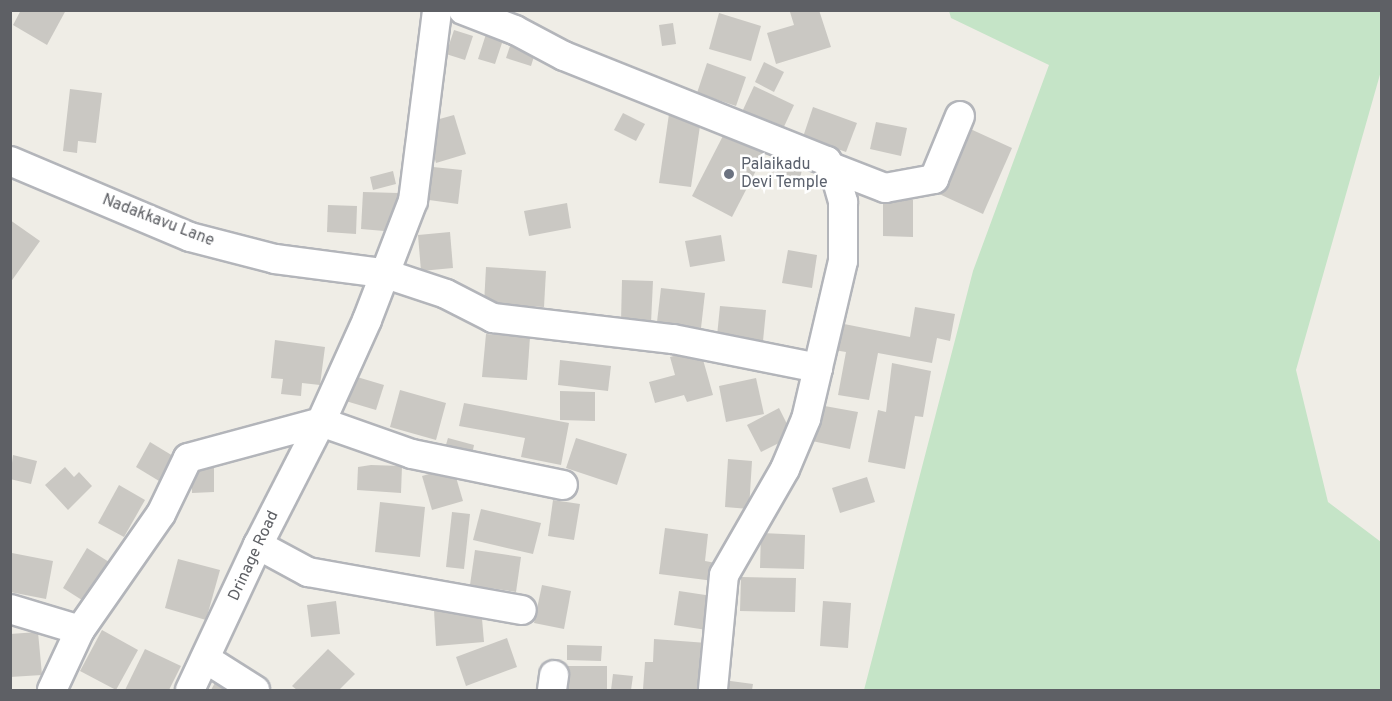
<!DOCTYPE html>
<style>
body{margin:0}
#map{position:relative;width:1392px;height:701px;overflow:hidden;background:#efede6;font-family:Overpass,sans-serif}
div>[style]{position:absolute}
.green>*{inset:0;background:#c5e4c7}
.building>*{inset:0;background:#cac8c3}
.roads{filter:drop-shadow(2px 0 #b3b5ba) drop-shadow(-2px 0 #b3b5ba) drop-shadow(0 2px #b3b5ba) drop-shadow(0 -2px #b3b5ba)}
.minor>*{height:28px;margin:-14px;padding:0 14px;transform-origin:14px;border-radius:14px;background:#fff}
.dots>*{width:16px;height:16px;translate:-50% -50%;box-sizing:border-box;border:3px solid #fff;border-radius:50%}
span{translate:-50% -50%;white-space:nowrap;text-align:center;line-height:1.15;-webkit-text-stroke:5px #fff;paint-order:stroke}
.worship-label{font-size:16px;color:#5b616d}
.left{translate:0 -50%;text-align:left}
.street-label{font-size:16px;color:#5e6065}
.frame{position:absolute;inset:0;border:12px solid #5e6065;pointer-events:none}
</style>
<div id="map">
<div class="green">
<i style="clip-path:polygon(949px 11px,1381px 11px,1381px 71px,1296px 370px,1328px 502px,1381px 542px,1381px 690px,864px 690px,973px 271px,1049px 65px,951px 18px)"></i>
</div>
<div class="building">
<i style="clip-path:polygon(21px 10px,66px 10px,47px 45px,13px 25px)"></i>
<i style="clip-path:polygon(797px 10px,819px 10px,831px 47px,776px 64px,767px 33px,794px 25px,790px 12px)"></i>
<i style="clip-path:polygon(719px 13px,761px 26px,751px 61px,709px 49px)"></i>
<i style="clip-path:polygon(673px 23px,676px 44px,662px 46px,659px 25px)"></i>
<i style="clip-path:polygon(454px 30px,473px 36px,465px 60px,446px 54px)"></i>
<i style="clip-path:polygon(487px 31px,537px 47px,531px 66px,506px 58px,510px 46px,502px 43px,495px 64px,478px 59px)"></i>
<i style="clip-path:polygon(764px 62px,784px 72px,774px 92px,755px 82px)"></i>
<i style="clip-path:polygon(707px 63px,746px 77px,736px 106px,697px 93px)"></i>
<i style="clip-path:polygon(754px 86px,794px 105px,782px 131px,742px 112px)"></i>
<i style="clip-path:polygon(70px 89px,102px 93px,96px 143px,78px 141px,77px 153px,63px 151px)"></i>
<i style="clip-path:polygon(813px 107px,857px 123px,846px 152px,803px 137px)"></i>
<i style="clip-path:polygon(623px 113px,645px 124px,636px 141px,614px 130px)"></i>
<i style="clip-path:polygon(669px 114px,701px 119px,691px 187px,659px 183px)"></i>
<i style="clip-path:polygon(454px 115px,466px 154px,436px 163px,425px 123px)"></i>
<i style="clip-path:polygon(876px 122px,907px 128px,901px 156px,870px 149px)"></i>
<i style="clip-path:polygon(966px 127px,1012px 148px,983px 214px,937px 193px)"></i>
<i style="clip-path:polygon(726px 130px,766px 151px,732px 217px,692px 196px)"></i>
<i style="clip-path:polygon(776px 152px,805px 158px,800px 178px,771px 172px)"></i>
<i style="clip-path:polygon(433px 167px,462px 170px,458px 204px,429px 200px)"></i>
<i style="clip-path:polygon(393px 171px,396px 184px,373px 190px,370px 177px)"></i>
<i style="clip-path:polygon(363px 192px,398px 193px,396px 232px,361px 229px)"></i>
<i style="clip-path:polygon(883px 199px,913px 200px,913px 237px,883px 236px)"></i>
<i style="clip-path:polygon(567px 203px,571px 228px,529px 236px,524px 211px)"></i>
<i style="clip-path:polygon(328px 205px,357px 206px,356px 234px,327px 232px)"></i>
<i style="clip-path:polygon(10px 220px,40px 241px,10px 283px)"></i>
<i style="clip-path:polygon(450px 232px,453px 268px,421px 271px,418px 235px)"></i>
<i style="clip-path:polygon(721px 235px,725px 261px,690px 267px,685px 241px)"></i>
<i style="clip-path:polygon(788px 250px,817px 255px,812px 288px,782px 283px)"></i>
<i style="clip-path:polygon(486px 267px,546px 271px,544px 307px,484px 304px)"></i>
<i style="clip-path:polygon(622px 280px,653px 281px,651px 323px,621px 322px)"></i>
<i style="clip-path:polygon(661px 288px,705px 293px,701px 328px,657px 322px)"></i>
<i style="clip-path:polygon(720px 306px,766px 310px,763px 341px,717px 336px)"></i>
<i style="clip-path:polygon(915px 307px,955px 314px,950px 341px,937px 338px,932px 363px,878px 353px,869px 400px,838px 395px,846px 352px,834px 350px,839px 323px,910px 337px)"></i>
<i style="clip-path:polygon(486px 334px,530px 337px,527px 380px,482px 377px)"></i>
<i style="clip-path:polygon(275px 340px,325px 347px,320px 385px,302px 383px,301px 396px,281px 394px,283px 379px,271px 378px)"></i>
<i style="clip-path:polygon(700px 349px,713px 395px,687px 402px,684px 395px,655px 403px,649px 382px,675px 375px,670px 357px)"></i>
<i style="clip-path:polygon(560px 360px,611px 366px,608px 391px,558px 385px)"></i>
<i style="clip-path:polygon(892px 363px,931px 371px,923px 417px,915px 416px,905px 469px,868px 462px,878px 410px,886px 412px)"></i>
<i style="clip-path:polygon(347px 374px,384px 385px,376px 410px,339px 399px)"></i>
<i style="clip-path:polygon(756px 378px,764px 414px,726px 422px,719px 386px)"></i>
<i style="clip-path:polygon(400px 390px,446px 403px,436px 440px,390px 427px)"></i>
<i style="clip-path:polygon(560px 391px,595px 392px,595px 421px,560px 420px)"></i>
<i style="clip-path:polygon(464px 403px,569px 423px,561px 465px,521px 457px,525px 438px,459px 426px)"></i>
<i style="clip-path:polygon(819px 405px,858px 412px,850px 449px,812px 441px)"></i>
<i style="clip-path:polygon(779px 408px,793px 436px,761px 452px,747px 425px)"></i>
<i style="clip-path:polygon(448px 438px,474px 445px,472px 455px,445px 448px)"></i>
<i style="clip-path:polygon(576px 438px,627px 454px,617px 485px,566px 468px)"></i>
<i style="clip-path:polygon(150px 442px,178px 459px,164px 484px,136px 467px)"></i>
<i style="clip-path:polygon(13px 455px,37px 461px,31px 484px,10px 479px)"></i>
<i style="clip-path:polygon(728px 459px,752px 461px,749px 509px,725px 507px)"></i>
<i style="clip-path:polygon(214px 462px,214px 492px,192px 493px,191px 463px)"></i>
<i style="clip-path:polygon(371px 465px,402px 466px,401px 493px,357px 490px,358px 467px)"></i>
<i style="clip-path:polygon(65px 467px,74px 477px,79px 472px,92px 486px,68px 510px,45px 485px)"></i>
<i style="clip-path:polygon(453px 467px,463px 501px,432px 510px,422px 476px)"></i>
<i style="clip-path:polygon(867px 477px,875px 502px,840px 513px,832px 488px)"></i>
<i style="clip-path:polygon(119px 485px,145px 500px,124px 537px,98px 523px)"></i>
<i style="clip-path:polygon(553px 500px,580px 504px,574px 540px,548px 536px)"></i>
<i style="clip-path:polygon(380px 502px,425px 507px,420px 557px,375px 552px)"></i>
<i style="clip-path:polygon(481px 509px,541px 523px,533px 554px,473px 540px)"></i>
<i style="clip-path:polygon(452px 512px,470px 514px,464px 569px,446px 567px)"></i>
<i style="clip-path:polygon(665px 528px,708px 534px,705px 561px,716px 563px,714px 581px,659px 574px)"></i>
<i style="clip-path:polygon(761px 533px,805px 535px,804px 569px,760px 568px)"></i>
<i style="clip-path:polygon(87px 548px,109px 562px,85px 602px,63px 588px)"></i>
<i style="clip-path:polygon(475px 550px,521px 557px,516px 592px,470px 585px)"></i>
<i style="clip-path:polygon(12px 553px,53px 561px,46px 599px,10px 592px)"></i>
<i style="clip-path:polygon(178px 559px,220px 570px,206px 620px,165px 608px)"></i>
<i style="clip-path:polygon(741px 577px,796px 578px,795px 612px,740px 611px)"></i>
<i style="clip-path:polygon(542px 585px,571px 591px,564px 629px,534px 623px)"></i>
<i style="clip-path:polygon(679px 591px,712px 596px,707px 630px,674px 625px)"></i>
<i style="clip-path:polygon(336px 601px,340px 634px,311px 637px,307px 605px)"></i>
<i style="clip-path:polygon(823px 601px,851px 603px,848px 648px,820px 646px)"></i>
<i style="clip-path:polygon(481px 607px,484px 642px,436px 646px,434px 610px)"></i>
<i style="clip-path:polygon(102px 630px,138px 650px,116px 690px,80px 671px)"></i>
<i style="clip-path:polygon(38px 632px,42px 675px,10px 677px,10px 634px)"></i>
<i style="clip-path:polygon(507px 638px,517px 667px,466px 686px,456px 657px)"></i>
<i style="clip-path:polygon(654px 639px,707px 643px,706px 690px,643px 689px,645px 662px,653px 662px)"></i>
<i style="clip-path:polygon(567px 645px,602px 646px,601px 661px,567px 660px)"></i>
<i style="clip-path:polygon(145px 649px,181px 666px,169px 690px,125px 690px)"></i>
<i style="clip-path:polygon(328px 649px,355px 674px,339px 690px,297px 690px,292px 686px)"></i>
<i style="clip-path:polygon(564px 666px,607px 666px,607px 690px,564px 690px)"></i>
<i style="clip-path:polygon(613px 674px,633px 676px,631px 690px,611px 690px)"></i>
<i style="clip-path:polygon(217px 679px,231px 690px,211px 690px)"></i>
<i style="clip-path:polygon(723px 680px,753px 684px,752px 690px,722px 690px)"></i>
</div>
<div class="roads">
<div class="minor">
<i style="left:463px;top:10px;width:56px;rotate:21deg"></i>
<i style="left:515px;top:30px;width:55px;rotate:28deg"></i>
<i style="left:564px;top:56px;width:283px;rotate:21.8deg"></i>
<i style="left:827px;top:161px;width:18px;rotate:61deg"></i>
<i style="left:836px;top:177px;width:26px;rotate:74deg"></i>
<i style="left:843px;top:202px;width:59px;rotate:90deg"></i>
<i style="left:843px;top:261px;width:110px;rotate:103.2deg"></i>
<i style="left:818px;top:368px;width:52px;rotate:103.2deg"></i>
<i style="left:806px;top:419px;width:54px;rotate:112.8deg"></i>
<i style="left:785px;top:469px;width:122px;rotate:119.9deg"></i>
<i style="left:724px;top:575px;width:116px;rotate:95.5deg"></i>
<i style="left:10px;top:161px;width:195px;rotate:22.9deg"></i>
<i style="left:190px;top:237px;width:88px;rotate:14.5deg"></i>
<i style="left:275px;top:259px;width:109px;rotate:7.4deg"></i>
<i style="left:383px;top:273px;width:66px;rotate:18.4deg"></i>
<i style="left:446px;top:294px;width:53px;rotate:27.1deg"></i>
<i style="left:493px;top:318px;width:181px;rotate:6.7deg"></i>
<i style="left:673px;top:339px;width:148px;rotate:11.3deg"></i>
<i style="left:831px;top:167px;width:58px;rotate:21.3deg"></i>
<i style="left:885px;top:188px;width:50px;rotate:-10.4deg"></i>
<i style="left:934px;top:179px;width:68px;rotate:-67.6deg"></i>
<i style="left:258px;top:545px;width:57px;rotate:28.4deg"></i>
<i style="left:308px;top:572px;width:217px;rotate:10.1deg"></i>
<i style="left:10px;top:609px;width:73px;rotate:16.7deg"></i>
<i style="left:206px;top:659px;width:58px;rotate:32.3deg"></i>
<i style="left:52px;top:690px;width:66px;rotate:-65deg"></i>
<i style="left:80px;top:630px;width:141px;rotate:-55.1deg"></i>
<i style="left:161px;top:514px;width:62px;rotate:-64.3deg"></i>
<i style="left:188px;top:458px;width:138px;rotate:-15.1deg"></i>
<i style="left:321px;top:422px;width:96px;rotate:19.4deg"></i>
<i style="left:412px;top:454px;width:154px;rotate:11.6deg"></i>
<i style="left:190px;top:690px;width:160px;rotate:-64.9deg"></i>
<i style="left:258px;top:545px;width:138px;rotate:-62.9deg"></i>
<i style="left:321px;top:422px;width:112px;rotate:-65.7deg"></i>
<i style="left:367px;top:320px;width:128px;rotate:-68.9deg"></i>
<i style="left:413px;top:201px;width:193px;rotate:-82.8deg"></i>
<i style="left:552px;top:690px;width:15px;rotate:-82deg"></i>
</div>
</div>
<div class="dots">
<i style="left:729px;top:174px;background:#6b7280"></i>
</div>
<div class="worship-label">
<span class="left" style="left:741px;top:174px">Palaikadu<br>Devi Temple</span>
</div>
<div class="street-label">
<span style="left:158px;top:221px;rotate:21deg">Nadakkavu Lane</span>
<span style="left:254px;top:556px;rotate:-65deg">Drinage Road</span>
</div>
<div class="frame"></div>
</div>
